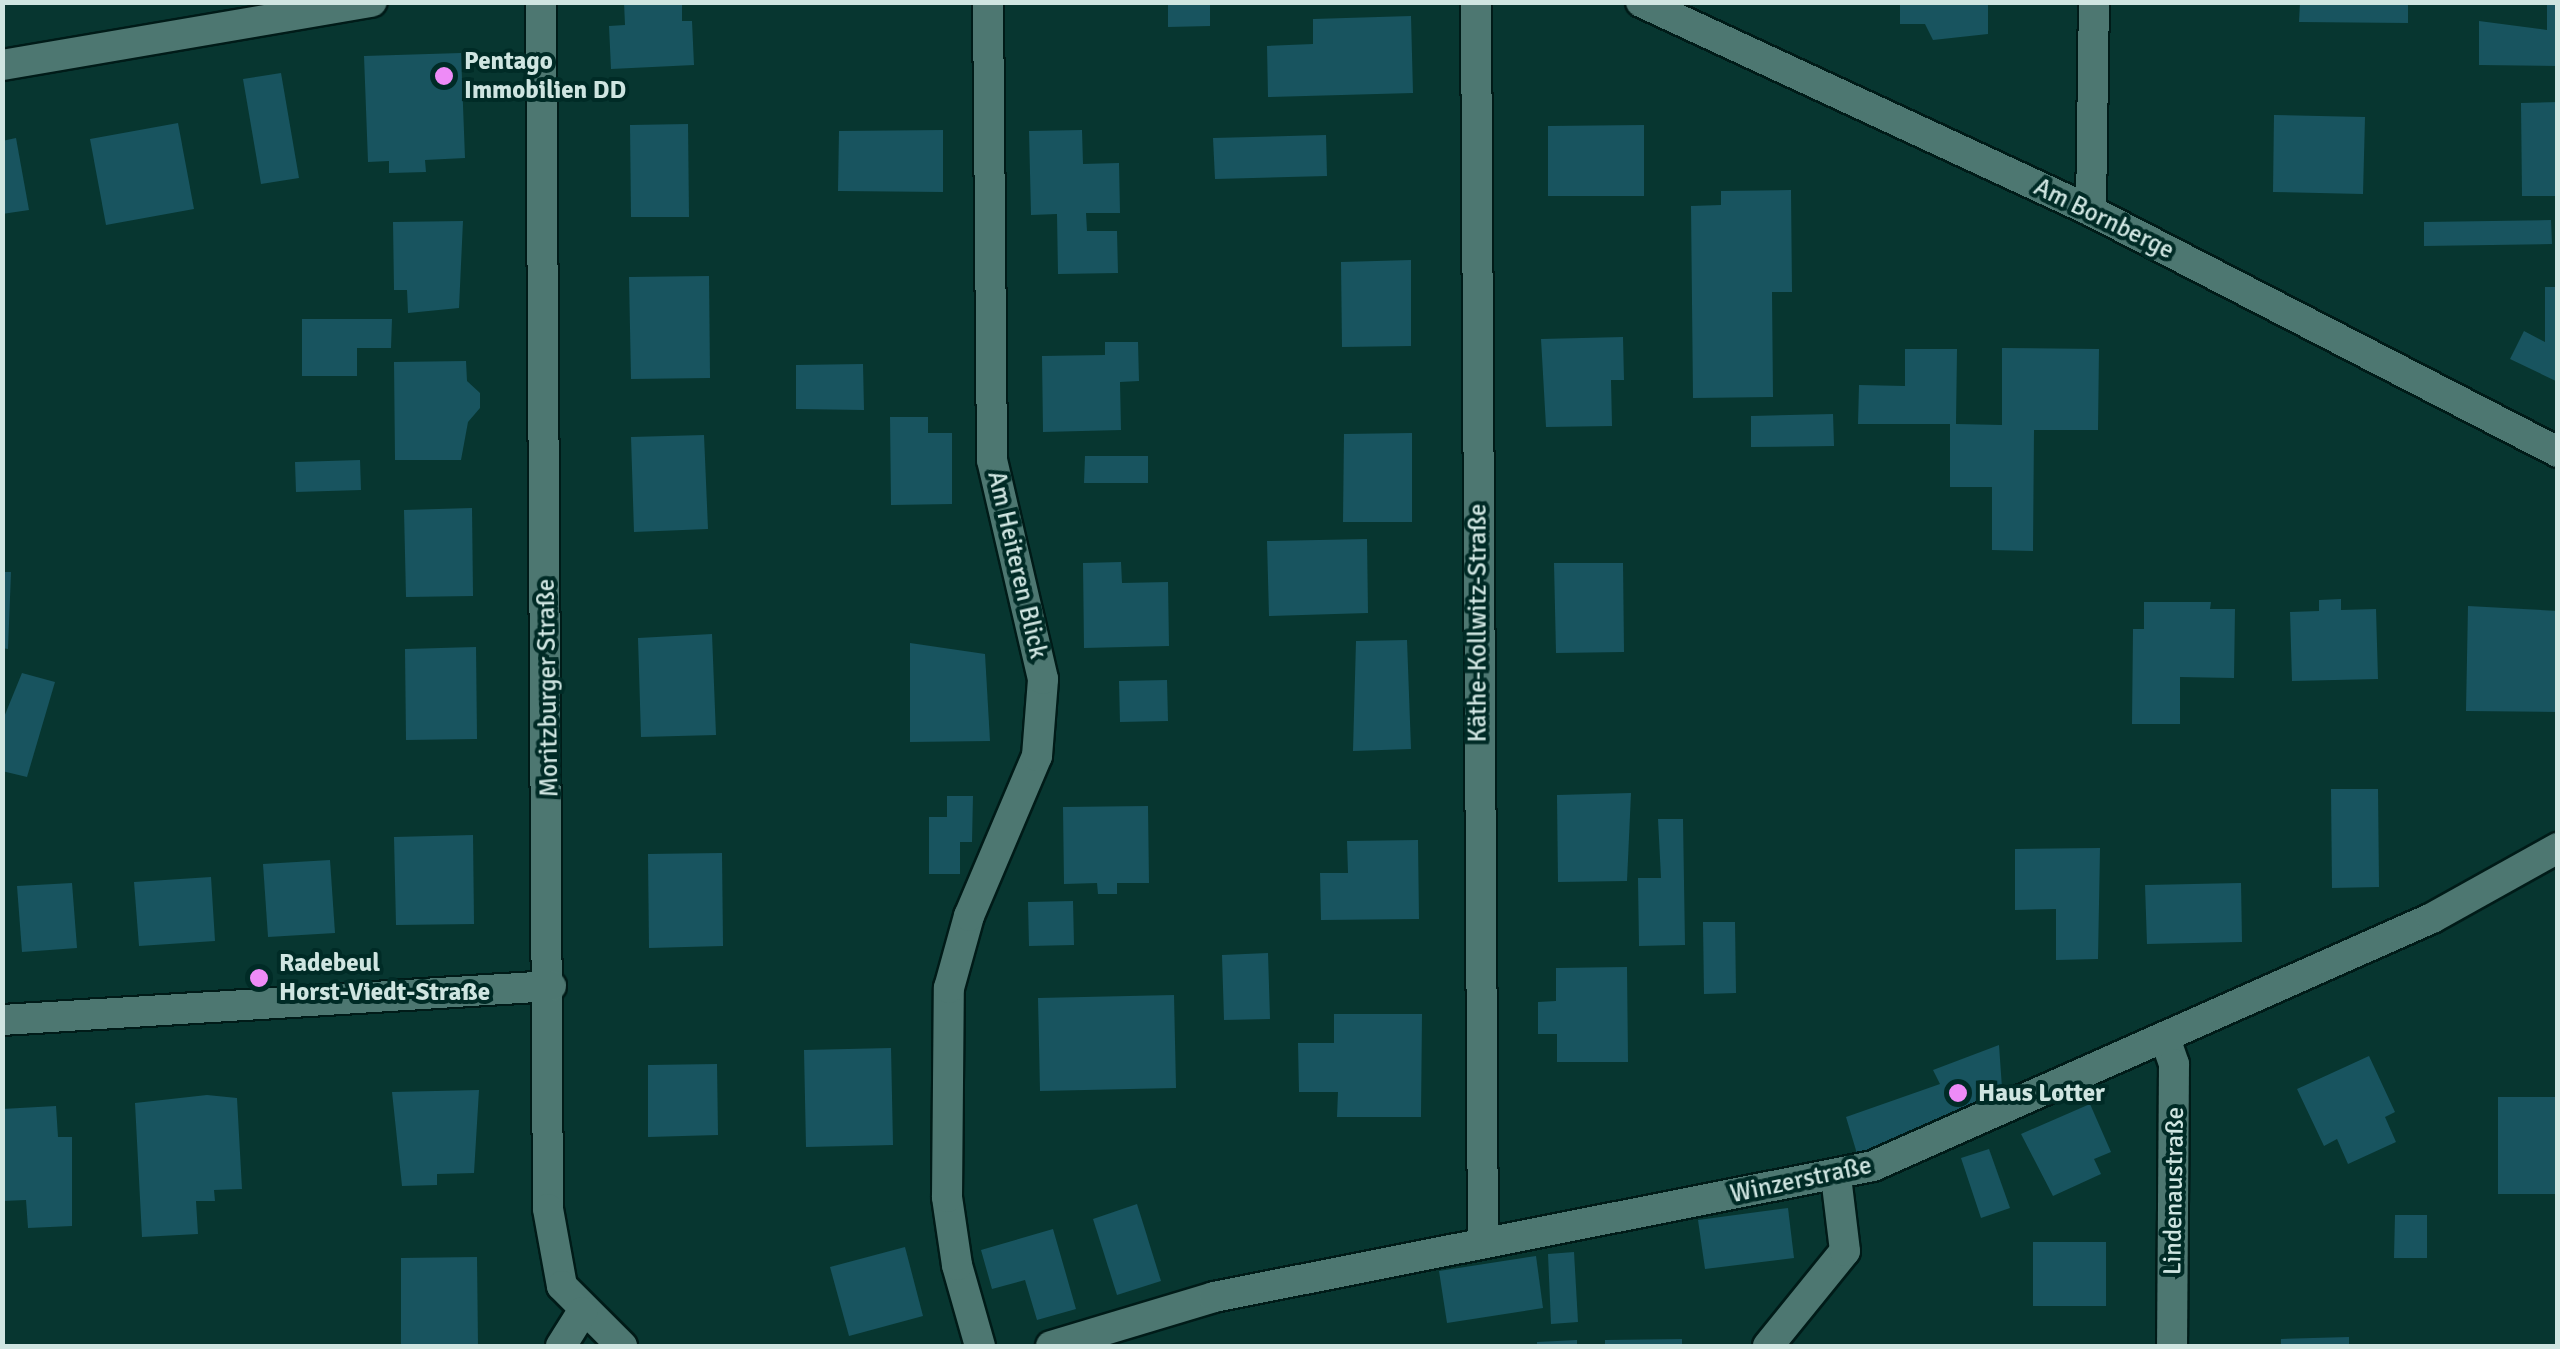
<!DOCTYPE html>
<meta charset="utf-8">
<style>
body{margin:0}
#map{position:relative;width:2560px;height:1349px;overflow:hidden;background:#073630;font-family:Signika,sans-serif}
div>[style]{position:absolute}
.building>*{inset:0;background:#18545f}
.roads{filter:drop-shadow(2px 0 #001b18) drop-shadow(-2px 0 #001b18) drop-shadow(0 2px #001b18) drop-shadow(0 -2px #001b18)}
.minor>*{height:30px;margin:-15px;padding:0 15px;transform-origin:15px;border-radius:15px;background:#4d7771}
.dots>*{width:28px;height:28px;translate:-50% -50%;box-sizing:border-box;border:5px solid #002b26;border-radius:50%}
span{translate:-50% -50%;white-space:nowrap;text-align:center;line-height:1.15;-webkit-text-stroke:8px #002b26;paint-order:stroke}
.poi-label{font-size:25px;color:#cfe5e1;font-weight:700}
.left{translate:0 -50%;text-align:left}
.street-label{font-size:25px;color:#cfe5e1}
.frame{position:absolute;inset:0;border:5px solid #cfe5e1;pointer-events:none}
</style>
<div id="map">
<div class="building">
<i style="clip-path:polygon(624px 2px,682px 2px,682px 21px,692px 21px,694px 65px,611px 69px,609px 26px,625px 25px)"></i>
<i style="clip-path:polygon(1168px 2px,1210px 2px,1210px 26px,1168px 27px)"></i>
<i style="clip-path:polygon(1900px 2px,1988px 2px,1988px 34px,1933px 40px,1925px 24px,1900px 24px)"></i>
<i style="clip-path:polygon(2300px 2px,2408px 2px,2408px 23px,2299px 22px)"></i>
<i style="clip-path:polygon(2547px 2px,2558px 2px,2558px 66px,2479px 65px,2479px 21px,2547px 30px)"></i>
<i style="clip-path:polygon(1411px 16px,1413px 93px,1268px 97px,1267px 46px,1313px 44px,1313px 19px)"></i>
<i style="clip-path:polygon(461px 53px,465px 158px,425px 160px,426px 172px,389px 173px,389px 161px,368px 162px,364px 56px)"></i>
<i style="clip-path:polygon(281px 73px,299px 178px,261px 184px,243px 79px)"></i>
<i style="clip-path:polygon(2558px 102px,2558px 196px,2522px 196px,2521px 103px)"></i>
<i style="clip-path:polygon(2274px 115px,2365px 117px,2363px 194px,2273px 192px)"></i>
<i style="clip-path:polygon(178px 123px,194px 209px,106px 225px,90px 139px)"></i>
<i style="clip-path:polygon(688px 124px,689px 217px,631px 217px,630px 125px)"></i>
<i style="clip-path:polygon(1644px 125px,1644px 196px,1548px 196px,1548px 126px)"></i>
<i style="clip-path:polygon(943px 130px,943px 192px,838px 191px,839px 131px)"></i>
<i style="clip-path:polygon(1082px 130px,1083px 164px,1119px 163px,1120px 213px,1086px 213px,1087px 231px,1117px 231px,1118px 273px,1058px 274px,1057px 214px,1031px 215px,1029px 131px)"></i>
<i style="clip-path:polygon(1326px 135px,1327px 176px,1215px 179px,1213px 138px)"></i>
<i style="clip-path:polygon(16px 138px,29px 210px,2px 214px,2px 141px)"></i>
<i style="clip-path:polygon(1791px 190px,1792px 292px,1772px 292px,1773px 397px,1693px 398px,1691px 206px,1721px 205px,1721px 191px)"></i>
<i style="clip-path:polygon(2551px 220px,2552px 244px,2424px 246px,2424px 222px)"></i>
<i style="clip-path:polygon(463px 221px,459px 308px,408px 313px,407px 290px,394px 290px,393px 222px)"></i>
<i style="clip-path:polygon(1411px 260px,1411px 346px,1342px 347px,1341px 262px)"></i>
<i style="clip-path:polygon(709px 276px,710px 378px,631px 379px,629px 277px)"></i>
<i style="clip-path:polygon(2545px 287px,2558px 287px,2558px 382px,2510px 359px,2524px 331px,2545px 342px)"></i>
<i style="clip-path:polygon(302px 319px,392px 319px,391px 348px,357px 348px,357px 376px,302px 376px)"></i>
<i style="clip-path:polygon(1623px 337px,1624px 380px,1611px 380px,1612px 426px,1546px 427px,1541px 339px)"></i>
<i style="clip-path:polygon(1105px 342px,1138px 342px,1139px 381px,1120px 382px,1121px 430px,1043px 432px,1042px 356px,1105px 355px)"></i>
<i style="clip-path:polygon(2002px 348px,2099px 349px,2098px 430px,2034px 430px,2033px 551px,1992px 550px,1992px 487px,1950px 487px,1950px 424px,1858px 424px,1859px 385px,1905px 386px,1905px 349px,1957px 349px,1956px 424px,2002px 425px)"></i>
<i style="clip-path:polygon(466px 361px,467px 381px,480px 393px,480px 408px,468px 422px,461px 460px,395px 460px,394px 362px)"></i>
<i style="clip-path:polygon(863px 364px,864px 410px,796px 409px,796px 365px)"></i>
<i style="clip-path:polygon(1833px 414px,1834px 446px,1751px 447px,1751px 416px)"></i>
<i style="clip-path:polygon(890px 417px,928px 417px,928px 433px,952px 433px,952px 504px,891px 505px)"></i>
<i style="clip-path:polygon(1412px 433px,1412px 522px,1343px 522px,1344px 434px)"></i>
<i style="clip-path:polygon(704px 435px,708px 529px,634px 532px,631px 437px)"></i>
<i style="clip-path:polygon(1085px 456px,1148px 456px,1148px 483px,1084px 483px)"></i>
<i style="clip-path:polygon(360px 460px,361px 490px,296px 492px,295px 462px)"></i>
<i style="clip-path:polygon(472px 508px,473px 596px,406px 597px,404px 510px)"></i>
<i style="clip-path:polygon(1367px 539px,1368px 613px,1269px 616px,1267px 541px)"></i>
<i style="clip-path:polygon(1121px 562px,1122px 583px,1168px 582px,1169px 646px,1084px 648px,1083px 563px)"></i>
<i style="clip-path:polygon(1554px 563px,1623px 563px,1624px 652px,1556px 653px)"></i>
<i style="clip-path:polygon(2px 572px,11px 572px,8px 649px,2px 648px)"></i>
<i style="clip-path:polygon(2341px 599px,2341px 610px,2376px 609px,2378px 679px,2292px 681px,2290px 612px,2319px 611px,2319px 600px)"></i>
<i style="clip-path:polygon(2144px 602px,2211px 602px,2210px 609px,2235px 609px,2234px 678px,2180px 677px,2180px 724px,2132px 724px,2133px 629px,2144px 629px)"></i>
<i style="clip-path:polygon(2468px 606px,2558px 611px,2558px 712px,2466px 711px)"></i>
<i style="clip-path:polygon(712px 634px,716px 735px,641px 737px,638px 638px)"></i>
<i style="clip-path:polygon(1407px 640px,1411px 749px,1353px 751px,1356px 641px)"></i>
<i style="clip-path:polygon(910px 643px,985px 654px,990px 741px,910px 742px)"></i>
<i style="clip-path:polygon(476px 647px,477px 739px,406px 740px,405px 649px)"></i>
<i style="clip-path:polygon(22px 673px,55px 682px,27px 777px,2px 771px,2px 722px)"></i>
<i style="clip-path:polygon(1167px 680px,1168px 721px,1120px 722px,1119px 681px)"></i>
<i style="clip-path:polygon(2331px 789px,2378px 789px,2379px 887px,2332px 888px)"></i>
<i style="clip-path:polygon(1631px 793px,1627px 881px,1558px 882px,1557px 795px)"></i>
<i style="clip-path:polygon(947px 796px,973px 796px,972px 842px,960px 842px,960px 874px,929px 874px,929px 817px,947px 817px)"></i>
<i style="clip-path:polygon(1148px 806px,1149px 883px,1117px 883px,1117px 894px,1098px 894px,1097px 883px,1064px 884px,1063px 807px)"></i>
<i style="clip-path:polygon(1658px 819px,1683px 819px,1685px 945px,1639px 946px,1638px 878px,1661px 878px)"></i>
<i style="clip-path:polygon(473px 835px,474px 924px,396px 925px,394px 837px)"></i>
<i style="clip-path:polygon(1418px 840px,1419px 919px,1321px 920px,1320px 873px,1348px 873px,1347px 841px)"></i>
<i style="clip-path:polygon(2100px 848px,2098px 959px,2056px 960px,2056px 909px,2015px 910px,2015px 849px)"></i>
<i style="clip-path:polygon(722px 853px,723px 946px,649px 948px,648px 854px)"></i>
<i style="clip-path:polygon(330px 860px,335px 933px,268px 937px,263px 864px)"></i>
<i style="clip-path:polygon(211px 877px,215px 941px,139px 946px,134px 882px)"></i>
<i style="clip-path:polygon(72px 883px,77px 948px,22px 952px,17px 886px)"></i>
<i style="clip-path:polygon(2241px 883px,2242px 942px,2147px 944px,2145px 885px)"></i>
<i style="clip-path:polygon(1073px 901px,1074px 945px,1029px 946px,1028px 902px)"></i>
<i style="clip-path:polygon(1703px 922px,1735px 922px,1736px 993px,1704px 994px)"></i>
<i style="clip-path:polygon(1268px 953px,1270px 1019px,1224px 1020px,1222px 955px)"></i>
<i style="clip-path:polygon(1627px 967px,1628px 1062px,1557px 1062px,1557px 1034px,1538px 1034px,1538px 1002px,1556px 1001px,1556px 968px)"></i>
<i style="clip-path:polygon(1174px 995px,1176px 1088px,1040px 1091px,1038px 998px)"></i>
<i style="clip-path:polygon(1334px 1014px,1422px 1014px,1421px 1117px,1337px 1117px,1338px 1092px,1299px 1092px,1298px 1043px,1334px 1043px)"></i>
<i style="clip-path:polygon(1999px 1045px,2003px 1102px,1858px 1157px,1846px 1117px,1940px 1084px,1933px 1070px)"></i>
<i style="clip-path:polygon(891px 1048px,893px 1145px,806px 1147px,804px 1050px)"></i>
<i style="clip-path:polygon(2369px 1056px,2395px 1112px,2385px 1117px,2396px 1142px,2348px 1164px,2337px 1139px,2324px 1146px,2297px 1089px)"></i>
<i style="clip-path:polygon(717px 1064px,718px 1135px,648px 1137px,648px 1065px)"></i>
<i style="clip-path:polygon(479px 1090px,474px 1173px,437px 1174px,437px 1185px,402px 1186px,392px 1092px)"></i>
<i style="clip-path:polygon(207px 1095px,237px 1098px,242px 1189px,214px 1190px,215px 1201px,196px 1201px,198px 1234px,142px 1237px,135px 1103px)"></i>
<i style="clip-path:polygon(2498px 1097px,2558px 1097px,2558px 1194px,2498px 1194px)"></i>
<i style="clip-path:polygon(2090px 1104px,2111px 1152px,2094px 1159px,2101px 1174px,2053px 1196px,2021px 1134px)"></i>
<i style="clip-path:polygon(56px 1106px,58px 1137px,72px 1137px,72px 1226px,28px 1228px,26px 1200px,2px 1201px,2px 1109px)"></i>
<i style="clip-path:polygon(1989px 1149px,2010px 1208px,1981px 1218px,1961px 1158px)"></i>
<i style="clip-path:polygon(1137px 1204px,1161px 1281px,1117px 1295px,1093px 1219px)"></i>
<i style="clip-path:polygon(1788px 1208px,1794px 1258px,1705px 1269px,1698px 1220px)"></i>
<i style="clip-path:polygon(2395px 1215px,2427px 1215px,2427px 1258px,2394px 1258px)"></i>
<i style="clip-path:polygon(1053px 1229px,1076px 1309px,1037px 1320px,1025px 1280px,992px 1289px,981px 1250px)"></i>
<i style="clip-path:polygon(2033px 1242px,2106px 1242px,2106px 1306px,2033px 1306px)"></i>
<i style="clip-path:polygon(905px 1247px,923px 1316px,849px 1336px,830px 1267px)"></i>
<i style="clip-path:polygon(1574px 1252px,1578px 1322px,1551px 1324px,1548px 1254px)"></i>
<i style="clip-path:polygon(1536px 1256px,1543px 1308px,1447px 1323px,1439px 1271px)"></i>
<i style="clip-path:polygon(477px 1257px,478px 1346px,401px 1346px,401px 1258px)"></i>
<i style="clip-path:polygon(2349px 1337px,2349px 1346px,2281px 1346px,2281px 1339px)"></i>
<i style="clip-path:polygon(1682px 1339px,1682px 1346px,1605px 1346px,1605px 1340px)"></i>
<i style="clip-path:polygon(1577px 1340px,1577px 1346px,1537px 1346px,1537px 1342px)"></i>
</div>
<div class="roads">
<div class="minor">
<i style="left:541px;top:2px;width:1207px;rotate:89.67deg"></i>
<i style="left:548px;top:1209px;width:78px;rotate:79.7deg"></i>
<i style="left:562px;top:1286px;width:85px;rotate:45deg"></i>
<i style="left:1476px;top:2px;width:1241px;rotate:89.68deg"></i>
<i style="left:1641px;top:2px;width:496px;rotate:24.9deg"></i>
<i style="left:2091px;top:211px;width:526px;rotate:27.3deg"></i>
<i style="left:2px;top:65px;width:375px;rotate:-9.7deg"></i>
<i style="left:2091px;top:211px;width:209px;rotate:-89.2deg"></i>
<i style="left:2px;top:1020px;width:550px;rotate:-3.54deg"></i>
<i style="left:2165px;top:1038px;width:28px;rotate:71deg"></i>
<i style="left:2174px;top:1064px;width:282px;rotate:90.4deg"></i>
<i style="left:561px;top:1346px;width:40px;rotate:-58deg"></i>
<i style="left:980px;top:1346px;width:84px;rotate:-105.9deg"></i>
<i style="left:957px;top:1265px;width:69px;rotate:-98.4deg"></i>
<i style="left:947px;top:1197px;width:209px;rotate:-89.5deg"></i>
<i style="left:949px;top:988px;width:75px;rotate:-74.5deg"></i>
<i style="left:969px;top:916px;width:174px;rotate:-67deg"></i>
<i style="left:1037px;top:756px;width:77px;rotate:-85.5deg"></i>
<i style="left:1043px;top:679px;width:225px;rotate:-103.1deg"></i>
<i style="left:992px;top:460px;width:458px;rotate:-90.5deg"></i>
<i style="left:1051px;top:1346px;width:170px;rotate:-16.7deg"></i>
<i style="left:1214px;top:1297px;width:672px;rotate:-11.24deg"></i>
<i style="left:1873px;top:1166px;width:612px;rotate:-23.92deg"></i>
<i style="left:2432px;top:918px;width:144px;rotate:-29.1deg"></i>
<i style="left:1768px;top:1346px;width:122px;rotate:-51deg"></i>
<i style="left:1845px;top:1251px;width:75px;rotate:-96.9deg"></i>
</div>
</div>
<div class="dots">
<i style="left:444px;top:76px;background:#ee8bf7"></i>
<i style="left:259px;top:978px;background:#ee8bf7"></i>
<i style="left:1958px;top:1093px;background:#ee8bf7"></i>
</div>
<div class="poi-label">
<span class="left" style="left:464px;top:76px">Pentago<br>Immobilien DD</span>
<span class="left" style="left:279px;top:978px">Radebeul<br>Horst-Viedt-Straße</span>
<span class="left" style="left:1978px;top:1093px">Haus Lotter</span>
</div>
<div class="street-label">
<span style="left:2104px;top:219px;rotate:26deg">Am Bornberge</span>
<span style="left:1017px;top:565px;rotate:77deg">Am Heiteren Blick</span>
<span style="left:1478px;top:623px;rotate:-90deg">Käthe-Kollwitz-Straße</span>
<span style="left:548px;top:688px;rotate:-91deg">Moritzburger Straße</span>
<span style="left:1801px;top:1180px;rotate:-12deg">Winzerstraße</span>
<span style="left:2174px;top:1191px;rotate:-89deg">Lindenaustraße</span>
</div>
<div class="frame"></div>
</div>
